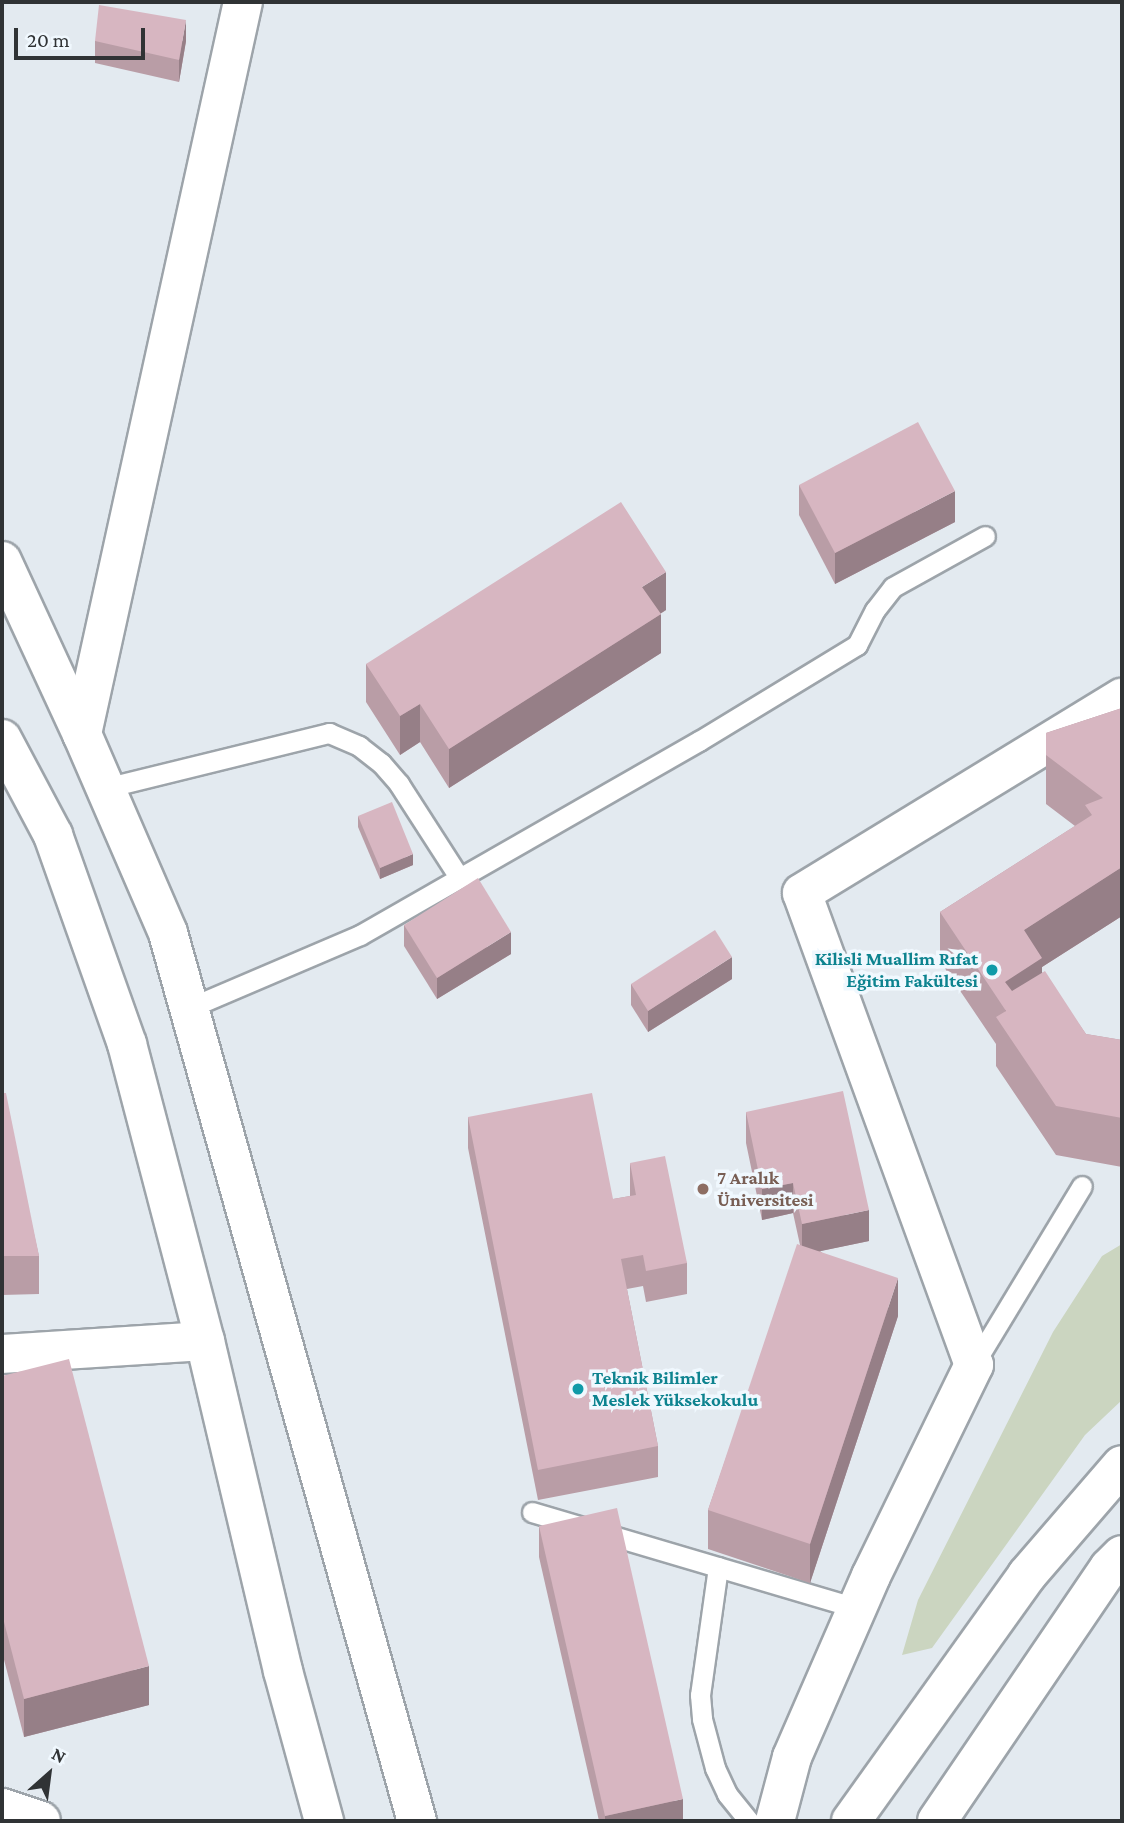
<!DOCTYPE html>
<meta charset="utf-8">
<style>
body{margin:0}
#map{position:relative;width:1124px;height:1823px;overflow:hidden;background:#e3eaf0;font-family:"Crimson Pro",serif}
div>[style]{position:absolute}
.green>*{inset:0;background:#cbd5c0}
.roads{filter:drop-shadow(2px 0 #9da4aa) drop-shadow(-2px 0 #9da4aa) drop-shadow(0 2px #9da4aa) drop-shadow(0 -2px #9da4aa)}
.lane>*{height:19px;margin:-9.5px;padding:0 9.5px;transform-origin:9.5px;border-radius:9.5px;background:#fff}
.street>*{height:38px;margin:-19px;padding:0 19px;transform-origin:19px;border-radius:19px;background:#fff}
.secondary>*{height:38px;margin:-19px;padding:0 19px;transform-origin:19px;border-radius:19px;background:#fff}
.wall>*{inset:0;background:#b99da6}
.shaded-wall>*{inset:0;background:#967f87}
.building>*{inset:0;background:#d7b6c1}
.dots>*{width:19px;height:19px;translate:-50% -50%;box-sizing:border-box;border:4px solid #f0f8fe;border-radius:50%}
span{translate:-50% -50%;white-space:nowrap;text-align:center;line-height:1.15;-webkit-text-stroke:7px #f0f8fe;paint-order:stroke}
.culture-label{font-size:19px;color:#0d838f;font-weight:700}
.right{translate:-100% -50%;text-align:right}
.left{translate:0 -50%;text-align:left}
.education-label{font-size:19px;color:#785e54;font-weight:700}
.frame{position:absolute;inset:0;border:4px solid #303335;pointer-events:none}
.north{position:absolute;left:14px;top:1739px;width:70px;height:70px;-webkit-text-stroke:5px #f0f8fe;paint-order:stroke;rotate:28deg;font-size:19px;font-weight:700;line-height:28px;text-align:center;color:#303335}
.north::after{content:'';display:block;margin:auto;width:24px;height:32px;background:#303335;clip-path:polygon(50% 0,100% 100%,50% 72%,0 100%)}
.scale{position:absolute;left:14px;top:28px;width:131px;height:32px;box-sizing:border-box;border:4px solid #303335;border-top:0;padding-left:9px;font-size:21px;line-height:24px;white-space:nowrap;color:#303335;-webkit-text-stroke:5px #f0f8fe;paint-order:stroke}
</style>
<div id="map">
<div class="green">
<i style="clip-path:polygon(1122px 1244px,1122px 1400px,1085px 1435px,932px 1648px,902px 1655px,918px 1600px,1053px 1332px,1102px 1256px)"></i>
</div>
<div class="roads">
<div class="lane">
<i style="left:105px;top:788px;width:231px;rotate:-13.8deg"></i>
<i style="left:329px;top:733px;width:33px;rotate:23deg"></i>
<i style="left:359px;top:746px;width:28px;rotate:38deg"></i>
<i style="left:381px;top:763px;width:28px;rotate:49deg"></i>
<i style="left:399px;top:784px;width:111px;rotate:57.2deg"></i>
<i style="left:189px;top:1008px;width:186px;rotate:-23.1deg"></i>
<i style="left:360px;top:935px;width:391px;rotate:-29.8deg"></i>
<i style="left:699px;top:741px;width:185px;rotate:-31.3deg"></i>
<i style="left:857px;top:645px;width:39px;rotate:-63deg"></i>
<i style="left:875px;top:610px;width:29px;rotate:-52deg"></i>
<i style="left:893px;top:587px;width:105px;rotate:-29deg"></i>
<i style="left:974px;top:1364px;width:208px;rotate:-58.8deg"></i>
<i style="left:532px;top:1512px;width:339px;rotate:16.5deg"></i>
<i style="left:718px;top:1567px;width:129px;rotate:98deg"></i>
<i style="left:700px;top:1695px;width:24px;rotate:85deg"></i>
<i style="left:702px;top:1719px;width:51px;rotate:75.1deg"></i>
<i style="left:715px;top:1768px;width:29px;rotate:65deg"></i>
<i style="left:727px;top:1794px;width:35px;rotate:51deg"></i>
</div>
<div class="street">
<i style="left:2px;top:1354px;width:203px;rotate:-3.7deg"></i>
<i style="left:2px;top:1808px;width:41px;rotate:18.4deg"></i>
<i style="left:775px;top:1821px;width:66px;rotate:-75.1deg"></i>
<i style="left:792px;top:1757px;width:197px;rotate:-66.4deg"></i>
<i style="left:871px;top:1576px;width:235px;rotate:-64deg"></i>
<i style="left:974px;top:1365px;width:502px;rotate:-110.02deg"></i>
<i style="left:802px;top:893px;width:375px;rotate:-31.4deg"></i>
</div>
<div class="secondary">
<i style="left:2px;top:561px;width:191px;rotate:65.2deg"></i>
<i style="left:82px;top:734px;width:217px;rotate:66.6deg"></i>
<i style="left:168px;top:933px;width:922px;rotate:74.34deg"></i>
<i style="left:82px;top:734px;width:749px;rotate:-77.6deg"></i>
<i style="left:2px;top:739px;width:109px;rotate:62deg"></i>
<i style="left:53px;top:835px;width:222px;rotate:70.5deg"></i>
<i style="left:127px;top:1044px;width:307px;rotate:75.3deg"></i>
<i style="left:205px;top:1341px;width:339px;rotate:76.7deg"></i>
<i style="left:283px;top:1671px;width:156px;rotate:74.7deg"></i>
<i style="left:851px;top:1821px;width:302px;rotate:-54.4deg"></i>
<i style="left:1027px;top:1575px;width:145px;rotate:-49.2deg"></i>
<i style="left:937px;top:1821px;width:306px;rotate:-55.8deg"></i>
<i style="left:1109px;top:1568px;width:18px;rotate:-45deg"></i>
</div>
</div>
<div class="wall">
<i style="clip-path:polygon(95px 41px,186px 41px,179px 82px,95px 63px)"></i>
<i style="clip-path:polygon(799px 485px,955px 522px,835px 584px,799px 515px)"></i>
<i style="clip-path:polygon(666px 610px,660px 614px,661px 653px,449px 788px,420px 742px,400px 755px,366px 702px,366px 664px)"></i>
<i style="clip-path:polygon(1122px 708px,1122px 916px,1042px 967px,1042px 972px,1086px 1034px,1122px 1040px,1122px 1167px,1056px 1155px,996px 1066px,996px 1044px,940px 961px,940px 912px,1075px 826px,1046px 804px,1046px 733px)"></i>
<i style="clip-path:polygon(358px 816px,413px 865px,380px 879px,358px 827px)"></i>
<i style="clip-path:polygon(404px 925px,511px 954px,437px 999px,404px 946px)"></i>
<i style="clip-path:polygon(732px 979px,648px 1032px,631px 1005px,631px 984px)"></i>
<i style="clip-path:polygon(2px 1093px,39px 1256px,39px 1294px,2px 1295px)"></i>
<i style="clip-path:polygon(746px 1112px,869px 1241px,820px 1251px,898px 1316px,810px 1583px,708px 1549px,708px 1510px,800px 1245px,793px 1213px,762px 1220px,746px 1143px)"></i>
<i style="clip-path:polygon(468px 1117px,613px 1199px,630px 1196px,630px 1163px,687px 1263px,687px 1294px,646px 1302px,643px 1286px,627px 1289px,658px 1446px,658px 1477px,538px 1500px,468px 1148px)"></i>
<i style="clip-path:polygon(2px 1376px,149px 1705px,24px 1737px,2px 1652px)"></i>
<i style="clip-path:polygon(539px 1526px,683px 1821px,599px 1821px,539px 1557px)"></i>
</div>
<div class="shaded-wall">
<i style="clip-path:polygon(186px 20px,186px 41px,179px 82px,179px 60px)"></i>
<i style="clip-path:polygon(955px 491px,955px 522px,835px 584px,835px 553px)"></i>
<i style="clip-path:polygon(666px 572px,666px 610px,642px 625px,642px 587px)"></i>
<i style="clip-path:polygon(661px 614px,661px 653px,449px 788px,449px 749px)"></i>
<i style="clip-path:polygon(420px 704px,420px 742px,400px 755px,400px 716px)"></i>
<i style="clip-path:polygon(413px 854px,413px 865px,380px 879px,380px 868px)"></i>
<i style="clip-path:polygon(1122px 867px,1122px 916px,1042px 967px,1042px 1006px,1006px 1030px,1005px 982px,1024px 930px)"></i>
<i style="clip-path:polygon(511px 932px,511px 954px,437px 999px,437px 978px)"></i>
<i style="clip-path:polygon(732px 957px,732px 979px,648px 1032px,648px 1011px)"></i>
<i style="clip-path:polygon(793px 1183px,793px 1213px,762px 1220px,762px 1189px)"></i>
<i style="clip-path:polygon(869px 1210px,869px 1241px,802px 1255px,802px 1224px)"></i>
<i style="clip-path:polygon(898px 1278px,898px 1316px,810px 1583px,810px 1544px)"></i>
<i style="clip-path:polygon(149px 1666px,149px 1705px,24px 1737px,24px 1699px)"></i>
<i style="clip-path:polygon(683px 1799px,683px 1821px,605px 1821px,605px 1816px)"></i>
</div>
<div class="building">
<i style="clip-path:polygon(99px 5px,186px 20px,179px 60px,95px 41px)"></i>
<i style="clip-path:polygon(918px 422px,955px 491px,835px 553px,799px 485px)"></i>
<i style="clip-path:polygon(621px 502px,666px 572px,642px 587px,661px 614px,449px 749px,420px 704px,400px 716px,366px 664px)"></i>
<i style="clip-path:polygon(1122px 708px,1122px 867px,1024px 930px,1042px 958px,1005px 982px,1012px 991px,1045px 971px,1086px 1034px,1122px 1040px,1122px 1118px,1056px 1106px,996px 1017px,1006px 1011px,940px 912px,1092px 815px,1085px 805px,1103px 798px,1046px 755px,1046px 733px)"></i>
<i style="clip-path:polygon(392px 802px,413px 854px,380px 868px,358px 816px)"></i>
<i style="clip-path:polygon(478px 878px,511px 932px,437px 978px,404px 925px)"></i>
<i style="clip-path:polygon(715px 930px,732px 957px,648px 1011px,631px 984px)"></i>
<i style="clip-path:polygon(843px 1091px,869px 1210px,802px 1224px,793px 1183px,762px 1189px,746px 1112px)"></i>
<i style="clip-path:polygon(2px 1093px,6px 1093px,39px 1256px,2px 1256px)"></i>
<i style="clip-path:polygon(592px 1093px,613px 1199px,636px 1195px,630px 1163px,665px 1156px,687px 1263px,646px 1271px,643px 1255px,621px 1259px,658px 1446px,538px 1470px,468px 1117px)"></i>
<i style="clip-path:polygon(797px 1244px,898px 1278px,810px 1544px,708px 1510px)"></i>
<i style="clip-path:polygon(69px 1359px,149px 1666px,24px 1699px,2px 1614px,2px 1376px)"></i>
<i style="clip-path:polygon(617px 1508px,683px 1799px,605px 1816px,539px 1526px)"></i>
</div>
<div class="dots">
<i style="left:992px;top:970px;background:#0f9aa8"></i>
<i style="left:703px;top:1189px;background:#8d6e63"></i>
<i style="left:578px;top:1389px;background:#0f9aa8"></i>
</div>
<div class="culture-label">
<span class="right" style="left:978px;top:970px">Kilisli Muallim Rıfat<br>Eğitim Fakültesi</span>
<span class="left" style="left:592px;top:1389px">Teknik Bilimler<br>Meslek Yüksekokulu</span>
</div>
<div class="education-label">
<span class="left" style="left:717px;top:1189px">7 Aralık<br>Üniversitesi</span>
</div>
<div class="frame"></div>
<div class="north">N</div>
<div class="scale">20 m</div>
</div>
